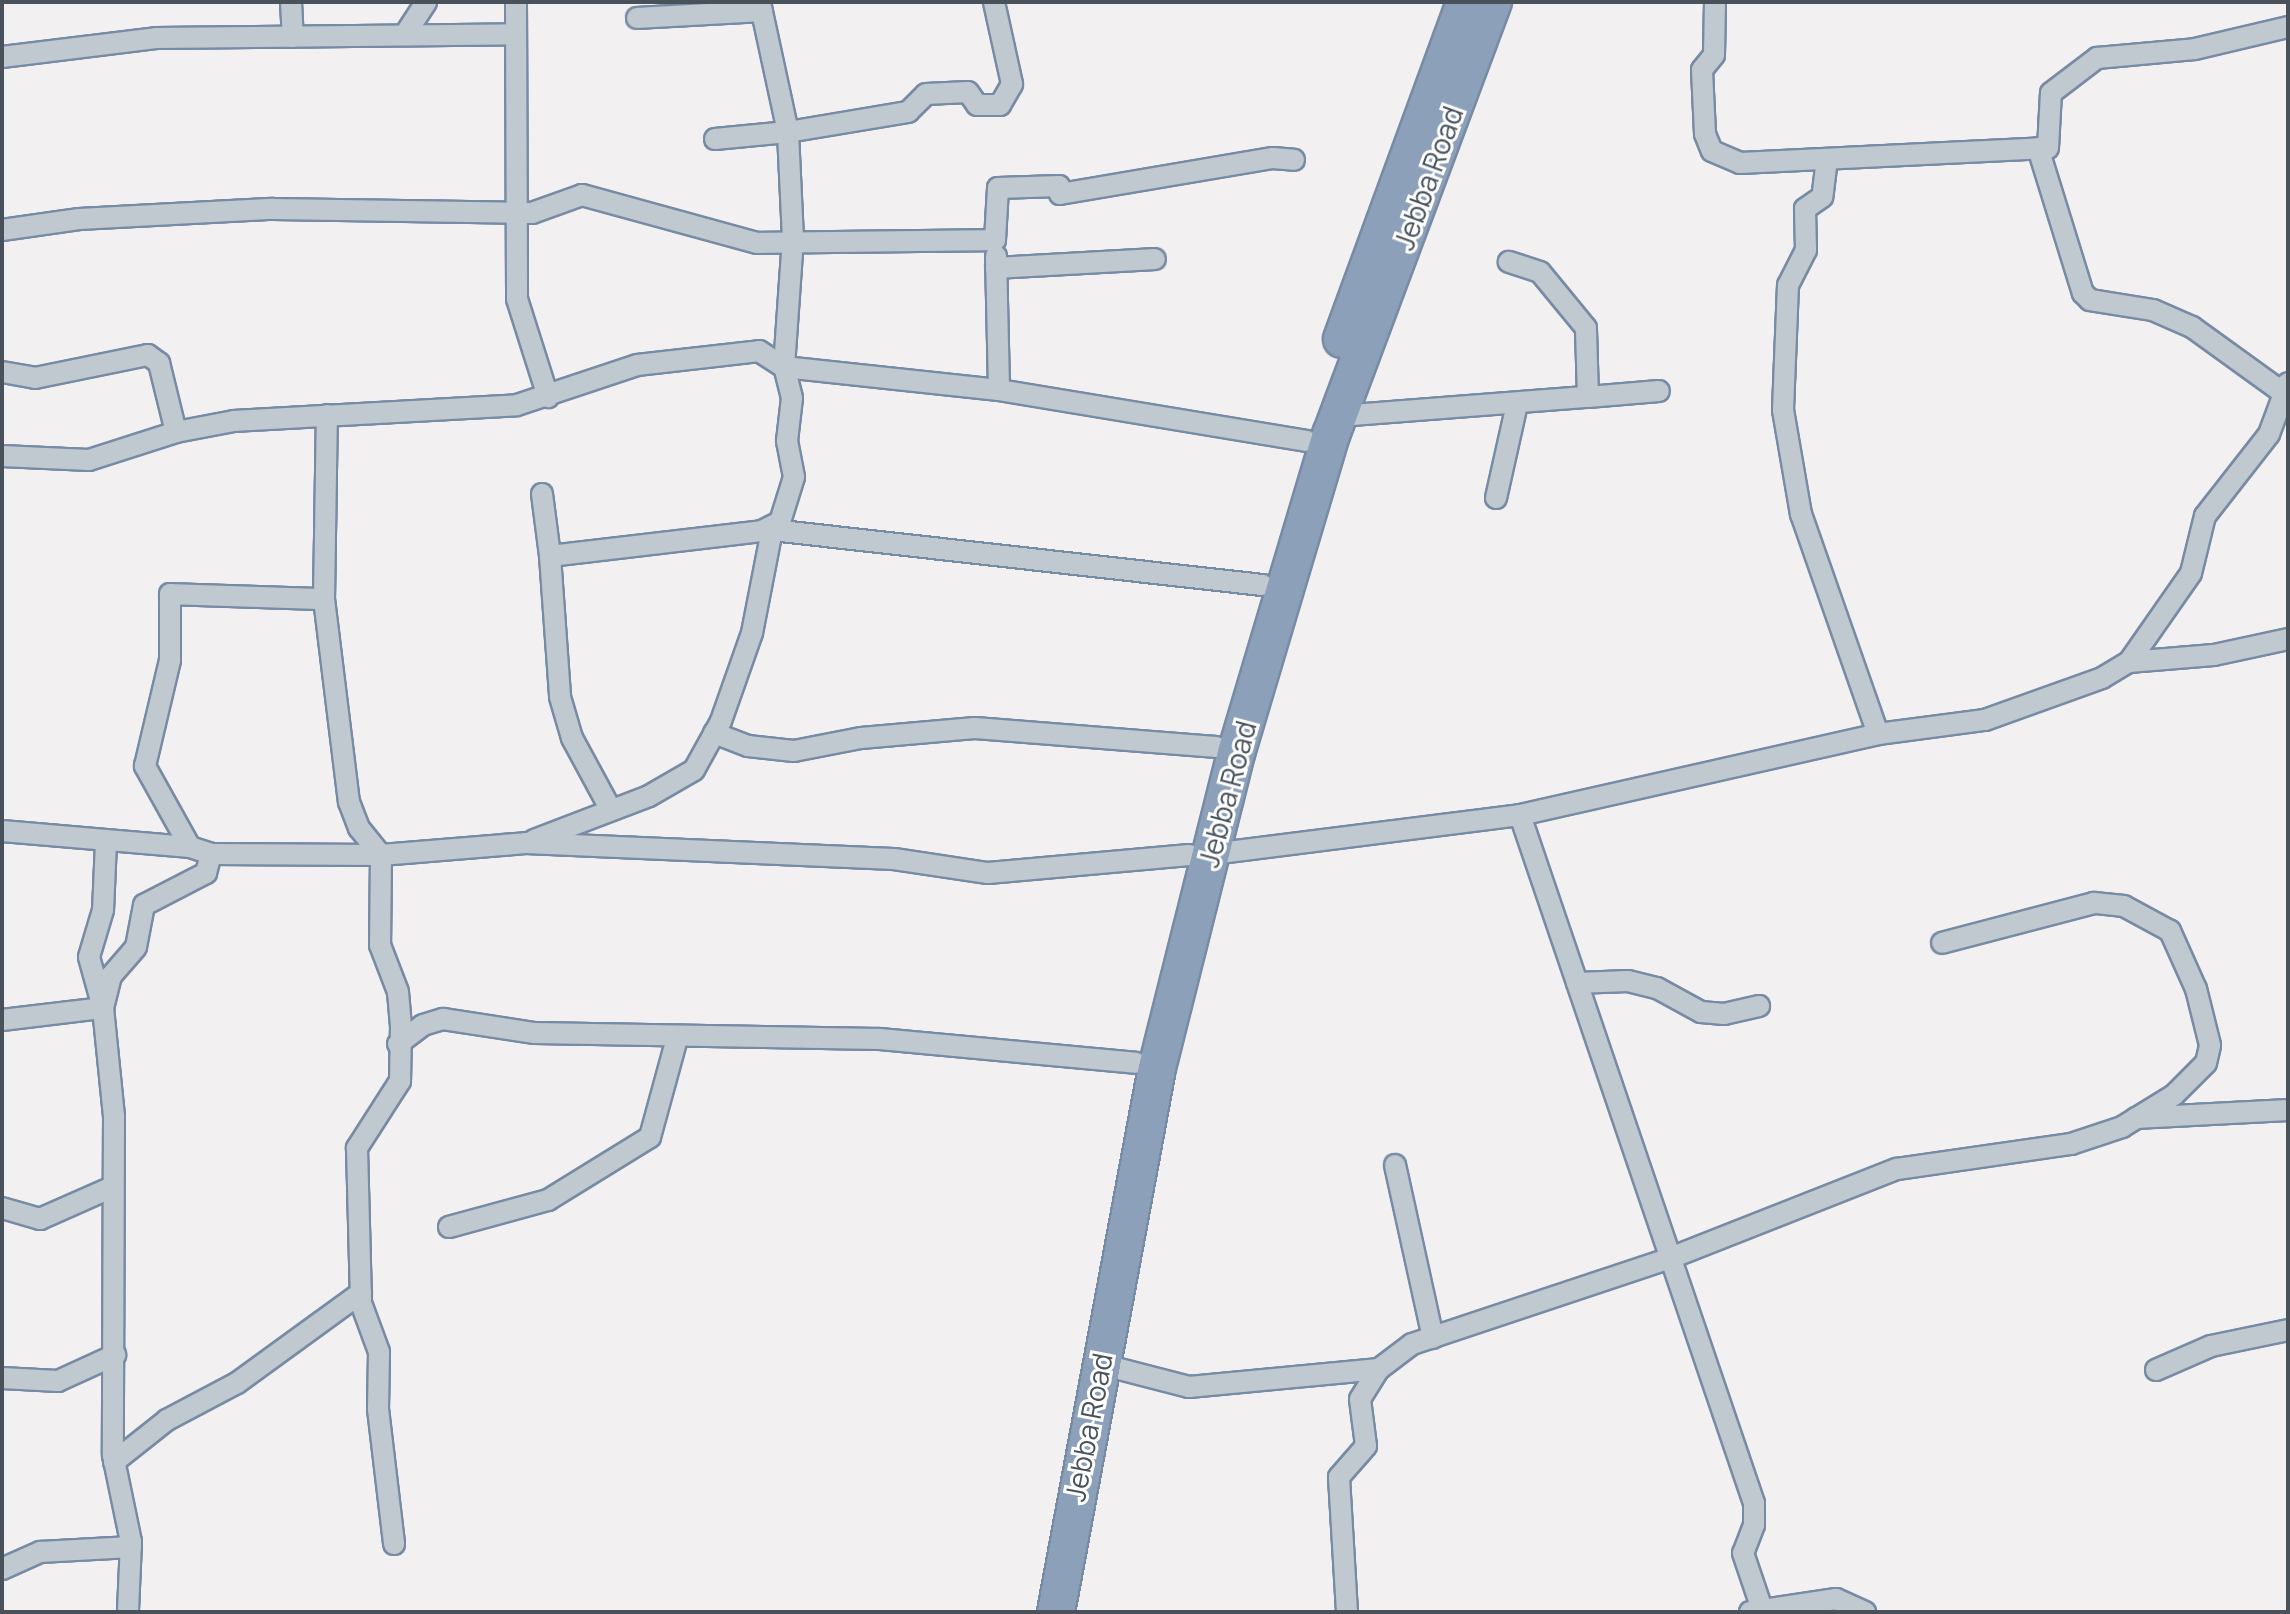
<!DOCTYPE html>
<style>
body{margin:0}
#map{position:relative;width:2290px;height:1614px;overflow:hidden;background:#f2f0f0;font-family:Manrope,sans-serif}
div>[style]{position:absolute}
.roads{filter:drop-shadow(2px 0 #778ba5) drop-shadow(-2px 0 #778ba5) drop-shadow(0 2px #778ba5) drop-shadow(0 -2px #778ba5)}
.street>*{height:20px;margin:-10px;padding:0 10px;transform-origin:10px;border-radius:10px;background:#c1c9d0}
.highway>*{height:36px;margin:-18px;padding:0 18px;transform-origin:18px;border-radius:18px;background:#8ca0b9}
span{translate:-50% -50%;white-space:nowrap;text-align:center;line-height:1.15;-webkit-text-stroke:6px #fff;paint-order:stroke}
.street-label{font-size:28px;color:#49525b}
.frame{position:absolute;inset:0;border:4px solid #49525b;pointer-events:none}
</style>
<div id="map">
<div class="roads">
<div class="street">
<i style="left:291px;top:2px;width:35px;rotate:87deg"></i>
<i style="left:516px;top:2px;width:297px;rotate:89.8deg"></i>
<i style="left:517px;top:299px;width:103px;rotate:72.4deg"></i>
<i style="left:1715px;top:2px;width:53px;rotate:91.1deg"></i>
<i style="left:1714px;top:55px;width:19px;rotate:129deg"></i>
<i style="left:1702px;top:70px;width:64px;rotate:87.3deg"></i>
<i style="left:1705px;top:134px;width:18px;rotate:68deg"></i>
<i style="left:1712px;top:151px;width:30px;rotate:23deg"></i>
<i style="left:1740px;top:163px;width:308px;rotate:-2.8deg"></i>
<i style="left:2048px;top:148px;width:55px;rotate:-86.9deg"></i>
<i style="left:2051px;top:93px;width:58px;rotate:-37.3deg"></i>
<i style="left:2097px;top:58px;width:98px;rotate:-5.2deg"></i>
<i style="left:2195px;top:49px;width:96px;rotate:-13.3deg"></i>
<i style="left:637px;top:18px;width:125px;rotate:-3.2deg"></i>
<i style="left:406px;top:33px;width:37px;rotate:-57deg"></i>
<i style="left:2px;top:57px;width:155px;rotate:-7deg"></i>
<i style="left:156px;top:38px;width:360px;rotate:-0.6deg"></i>
<i style="left:715px;top:139px;width:73px;rotate:-5.5deg"></i>
<i style="left:788px;top:132px;width:133px;rotate:-102.2deg"></i>
<i style="left:2038px;top:148px;width:152px;rotate:72.8deg"></i>
<i style="left:2083px;top:293px;width:10px;rotate:45deg"></i>
<i style="left:2090px;top:300px;width:64px;rotate:9deg"></i>
<i style="left:2153px;top:310px;width:43px;rotate:23.6deg"></i>
<i style="left:2192px;top:327px;width:111px;rotate:35.8deg"></i>
<i style="left:1827px;top:159px;width:38px;rotate:97deg"></i>
<i style="left:1822px;top:197px;width:21px;rotate:145deg"></i>
<i style="left:1805px;top:209px;width:41px;rotate:88.6deg"></i>
<i style="left:1806px;top:250px;width:39px;rotate:117deg"></i>
<i style="left:1788px;top:285px;width:125px;rotate:92.3deg"></i>
<i style="left:1783px;top:410px;width:106px;rotate:80.2deg"></i>
<i style="left:1801px;top:514px;width:233px;rotate:70.7deg"></i>
<i style="left:2px;top:230px;width:78px;rotate:-8.1deg"></i>
<i style="left:79px;top:219px;width:194px;rotate:-3deg"></i>
<i style="left:273px;top:209px;width:259px;rotate:0.9deg"></i>
<i style="left:532px;top:213px;width:53px;rotate:-19.8deg"></i>
<i style="left:582px;top:195px;width:182px;rotate:15.3deg"></i>
<i style="left:758px;top:243px;width:237px;rotate:-0.7deg"></i>
<i style="left:995px;top:240px;width:52px;rotate:-86.7deg"></i>
<i style="left:998px;top:188px;width:61px;rotate:-1.9deg"></i>
<i style="left:1059px;top:186px;width:8px;rotate:83deg"></i>
<i style="left:1060px;top:194px;width:216px;rotate:-9.6deg"></i>
<i style="left:1273px;top:158px;width:21px;rotate:5deg"></i>
<i style="left:996px;top:256px;width:134px;rotate:88.7deg"></i>
<i style="left:996px;top:268px;width:159px;rotate:-3.2deg"></i>
<i style="left:2px;top:372px;width:34px;rotate:10deg"></i>
<i style="left:35px;top:378px;width:115px;rotate:-11.5deg"></i>
<i style="left:148px;top:355px;width:14px;rotate:36deg"></i>
<i style="left:159px;top:363px;width:71px;rotate:76.2deg"></i>
<i style="left:1588px;top:397px;width:71px;rotate:-4.8deg"></i>
<i style="left:1339px;top:416px;width:250px;rotate:-4.4deg"></i>
<i style="left:1588px;top:397px;width:69px;rotate:-91.7deg"></i>
<i style="left:1586px;top:328px;width:72px;rotate:-129.4deg"></i>
<i style="left:1540px;top:272px;width:33px;rotate:-162deg"></i>
<i style="left:2px;top:456px;width:87px;rotate:2.6deg"></i>
<i style="left:89px;top:460px;width:91px;rotate:-17.8deg"></i>
<i style="left:176px;top:432px;width:59px;rotate:-10.7deg"></i>
<i style="left:234px;top:421px;width:283px;rotate:-3.2deg"></i>
<i style="left:517px;top:405px;width:126px;rotate:-18.4deg"></i>
<i style="left:637px;top:365px;width:123px;rotate:-6.5deg"></i>
<i style="left:759px;top:351px;width:30px;rotate:33deg"></i>
<i style="left:784px;top:367px;width:216px;rotate:6.1deg"></i>
<i style="left:999px;top:390px;width:312px;rotate:9.4deg"></i>
<i style="left:542px;top:494px;width:63px;rotate:82.6deg"></i>
<i style="left:550px;top:556px;width:213px;rotate:-6.7deg"></i>
<i style="left:762px;top:531px;width:20px;rotate:-27deg"></i>
<i style="left:780px;top:522px;width:47px;rotate:-72.7deg"></i>
<i style="left:794px;top:477px;width:37px;rotate:-101deg"></i>
<i style="left:787px;top:441px;width:43px;rotate:-83.4deg"></i>
<i style="left:792px;top:398px;width:32px;rotate:-104deg"></i>
<i style="left:784px;top:367px;width:128px;rotate:-86deg"></i>
<i style="left:793px;top:239px;width:107px;rotate:-92.7deg"></i>
<i style="left:788px;top:132px;width:122px;rotate:-9.5deg"></i>
<i style="left:908px;top:112px;width:25px;rotate:-45deg"></i>
<i style="left:926px;top:94px;width:42px;rotate:-2.7deg"></i>
<i style="left:968px;top:92px;width:16px;rotate:55deg"></i>
<i style="left:977px;top:105px;width:23px"></i>
<i style="left:1000px;top:105px;width:24px;rotate:-60deg"></i>
<i style="left:1012px;top:84px;width:84px;rotate:-102.4deg"></i>
<i style="left:1496px;top:498px;width:96px;rotate:-77.4deg"></i>
<i style="left:550px;top:556px;width:141px;rotate:85.9deg"></i>
<i style="left:560px;top:697px;width:43px;rotate:73.7deg"></i>
<i style="left:572px;top:738px;width:82px;rotate:61.6deg"></i>
<i style="left:324px;top:599px;width:205px;rotate:83deg"></i>
<i style="left:349px;top:802px;width:28px;rotate:69deg"></i>
<i style="left:359px;top:828px;width:35px;rotate:51deg"></i>
<i style="left:381px;top:855px;width:90px;rotate:90.6deg"></i>
<i style="left:380px;top:945px;width:50px;rotate:69deg"></i>
<i style="left:398px;top:992px;width:34px;rotate:85deg"></i>
<i style="left:401px;top:1026px;width:55px;rotate:91deg"></i>
<i style="left:400px;top:1081px;width:80px;rotate:122.7deg"></i>
<i style="left:357px;top:1148px;width:155px;rotate:88.5deg"></i>
<i style="left:361px;top:1303px;width:52px;rotate:69.8deg"></i>
<i style="left:379px;top:1352px;width:57px;rotate:91deg"></i>
<i style="left:378px;top:1409px;width:136px;rotate:83.2deg"></i>
<i style="left:2129px;top:662px;width:85px;rotate:-4.7deg"></i>
<i style="left:2214px;top:655px;width:76px;rotate:-12.2deg"></i>
<i style="left:714px;top:733px;width:36px;rotate:21deg"></i>
<i style="left:748px;top:746px;width:46px;rotate:6.2deg"></i>
<i style="left:794px;top:751px;width:68px;rotate:-11deg"></i>
<i style="left:861px;top:738px;width:114px;rotate:-5deg"></i>
<i style="left:975px;top:728px;width:242px;rotate:4.5deg"></i>
<i style="left:1520px;top:815px;width:727px;rotate:71.22deg"></i>
<i style="left:1754px;top:1503px;width:22px;rotate:90deg"></i>
<i style="left:1754px;top:1525px;width:30px;rotate:111deg"></i>
<i style="left:1743px;top:1553px;width:62px;rotate:71.3deg"></i>
<i style="left:2px;top:831px;width:189px;rotate:4.9deg"></i>
<i style="left:190px;top:847px;width:22px;rotate:18deg"></i>
<i style="left:211px;top:854px;width:170px;rotate:0.3deg"></i>
<i style="left:381px;top:855px;width:145px;rotate:-4.7deg"></i>
<i style="left:526px;top:843px;width:368px;rotate:2.5deg"></i>
<i style="left:894px;top:859px;width:95px;rotate:8.5deg"></i>
<i style="left:988px;top:873px;width:202px;rotate:-5.1deg"></i>
<i style="left:534px;top:840px;width:123px;rotate:-20.9deg"></i>
<i style="left:649px;top:796px;width:52px;rotate:-30deg"></i>
<i style="left:694px;top:770px;width:56px;rotate:-61.1deg"></i>
<i style="left:721px;top:721px;width:93px;rotate:-70.6deg"></i>
<i style="left:752px;top:633px;width:105px;rotate:-79deg"></i>
<i style="left:772px;top:530px;width:494px;rotate:6.4deg"></i>
<i style="left:106px;top:842px;width:68px;rotate:92.5deg"></i>
<i style="left:103px;top:910px;width:49px;rotate:106.6deg"></i>
<i style="left:89px;top:957px;width:53px;rotate:74.6deg"></i>
<i style="left:103px;top:1008px;width:109px;rotate:84.2deg"></i>
<i style="left:114px;top:1116px;width:339px;rotate:90.2deg"></i>
<i style="left:113px;top:1455px;width:89px;rotate:78.3deg"></i>
<i style="left:131px;top:1542px;width:70px;rotate:92.5deg"></i>
<i style="left:190px;top:847px;width:93px;rotate:-119.1deg"></i>
<i style="left:145px;top:766px;width:109px;rotate:-76.7deg"></i>
<i style="left:170px;top:660px;width:66px;rotate:-90deg"></i>
<i style="left:170px;top:594px;width:154px;rotate:1.9deg"></i>
<i style="left:324px;top:599px;width:184px;rotate:-89.1deg"></i>
<i style="left:1212px;top:854px;width:310px;rotate:-7.2deg"></i>
<i style="left:1520px;top:815px;width:367px;rotate:-12.7deg"></i>
<i style="left:1878px;top:734px;width:108px;rotate:-7.5deg"></i>
<i style="left:1985px;top:720px;width:124px;rotate:-19.7deg"></i>
<i style="left:2102px;top:678px;width:31px;rotate:-31deg"></i>
<i style="left:2129px;top:662px;width:108px;rotate:-55.1deg"></i>
<i style="left:2191px;top:573px;width:59px;rotate:-76.2deg"></i>
<i style="left:2205px;top:516px;width:104px;rotate:-52deg"></i>
<i style="left:2269px;top:434px;width:54px;rotate:-69.6deg"></i>
<i style="left:1577px;top:983px;width:51px;rotate:-2.2deg"></i>
<i style="left:1628px;top:981px;width:30px;rotate:14deg"></i>
<i style="left:1657px;top:988px;width:50px;rotate:28.6deg"></i>
<i style="left:1701px;top:1012px;width:23px;rotate:5deg"></i>
<i style="left:1724px;top:1014px;width:36px;rotate:-13deg"></i>
<i style="left:2px;top:1020px;width:102px;rotate:-6.8deg"></i>
<i style="left:103px;top:1008px;width:33px;rotate:-76deg"></i>
<i style="left:111px;top:976px;width:38px;rotate:-49deg"></i>
<i style="left:136px;top:947px;width:43px;rotate:-79.2deg"></i>
<i style="left:144px;top:905px;width:70px;rotate:-27.3deg"></i>
<i style="left:206px;top:873px;width:20px;rotate:-75deg"></i>
<i style="left:398px;top:1044px;width:31px;rotate:-37deg"></i>
<i style="left:423px;top:1025px;width:21px;rotate:-17deg"></i>
<i style="left:443px;top:1019px;width:93px;rotate:8.7deg"></i>
<i style="left:535px;top:1033px;width:344px;rotate:1deg"></i>
<i style="left:879px;top:1039px;width:258px;rotate:5.3deg"></i>
<i style="left:2136px;top:1118px;width:152px;rotate:-3deg"></i>
<i style="left:1395px;top:1165px;width:177px;rotate:77.6deg"></i>
<i style="left:2px;top:1208px;width:40px;rotate:16deg"></i>
<i style="left:40px;top:1219px;width:77px;rotate:-23.9deg"></i>
<i style="left:449px;top:1227px;width:103px;rotate:-15.3deg"></i>
<i style="left:548px;top:1200px;width:120px;rotate:-31.7deg"></i>
<i style="left:650px;top:1137px;width:103px;rotate:-74.7deg"></i>
<i style="left:1100px;top:1364px;width:92px;rotate:14.5deg"></i>
<i style="left:1189px;top:1387px;width:191px;rotate:-5.4deg"></i>
<i style="left:2156px;top:1370px;width:60px;rotate:-23.6deg"></i>
<i style="left:2211px;top:1346px;width:79px;rotate:-11.7deg"></i>
<i style="left:2px;top:1378px;width:56px;rotate:3.1deg"></i>
<i style="left:58px;top:1381px;width:63px;rotate:-24.5deg"></i>
<i style="left:114px;top:1462px;width:68px;rotate:-38.4deg"></i>
<i style="left:167px;top:1420px;width:79px;rotate:-27.9deg"></i>
<i style="left:237px;top:1383px;width:153px;rotate:-36deg"></i>
<i style="left:2px;top:1569px;width:42px;rotate:-24.1deg"></i>
<i style="left:40px;top:1552px;width:91px;rotate:-3.1deg"></i>
<i style="left:1347px;top:1612px;width:135px;rotate:-93.4deg"></i>
<i style="left:1339px;top:1477px;width:41px;rotate:-48.9deg"></i>
<i style="left:1366px;top:1446px;width:47px;rotate:-97.3deg"></i>
<i style="left:1360px;top:1399px;width:36px;rotate:-58deg"></i>
<i style="left:1379px;top:1369px;width:41px;rotate:-37.1deg"></i>
<i style="left:1412px;top:1344px;width:270px;rotate:-18.4deg"></i>
<i style="left:1668px;top:1259px;width:246px;rotate:-21.5deg"></i>
<i style="left:1897px;top:1169px;width:176px;rotate:-8.2deg"></i>
<i style="left:2071px;top:1144px;width:54px;rotate:-18.4deg"></i>
<i style="left:2122px;top:1127px;width:61px;rotate:-31.6deg"></i>
<i style="left:2174px;top:1095px;width:45px;rotate:-45deg"></i>
<i style="left:2206px;top:1063px;width:18px;rotate:-77deg"></i>
<i style="left:2210px;top:1045px;width:58px;rotate:-104deg"></i>
<i style="left:2196px;top:989px;width:64px;rotate:-114.1deg"></i>
<i style="left:2170px;top:931px;width:52px;rotate:-151.5deg"></i>
<i style="left:2124px;top:906px;width:30px;rotate:-174deg"></i>
<i style="left:2094px;top:903px;width:157px;rotate:165.3deg"></i>
<i style="left:1750px;top:1612px;width:87px;rotate:-8.6deg"></i>
<i style="left:1836px;top:1599px;width:32px;rotate:24deg"></i>
</div>
<div class="highway">
<i style="left:1342px;top:339px;width:359px;rotate:-69.9deg"></i>
<i style="left:1056px;top:1612px;width:553px;rotate:-79.48deg"></i>
<i style="left:1157px;top:1068px;width:328px;rotate:-75.9deg"></i>
<i style="left:1237px;top:750px;width:329px;rotate:-73.4deg"></i>
<i style="left:1331px;top:435px;width:462px;rotate:-69.5deg"></i>
</div>
</div>
<div class="street-label">
<span style="left:1428px;top:178px;rotate:-70deg">Jebba Road</span>
<span style="left:1227px;top:794px;rotate:-75deg">Jebba Road</span>
<span style="left:1088px;top:1427px;rotate:-79deg">Jebba Road</span>
</div>
<div class="frame"></div>
</div>
